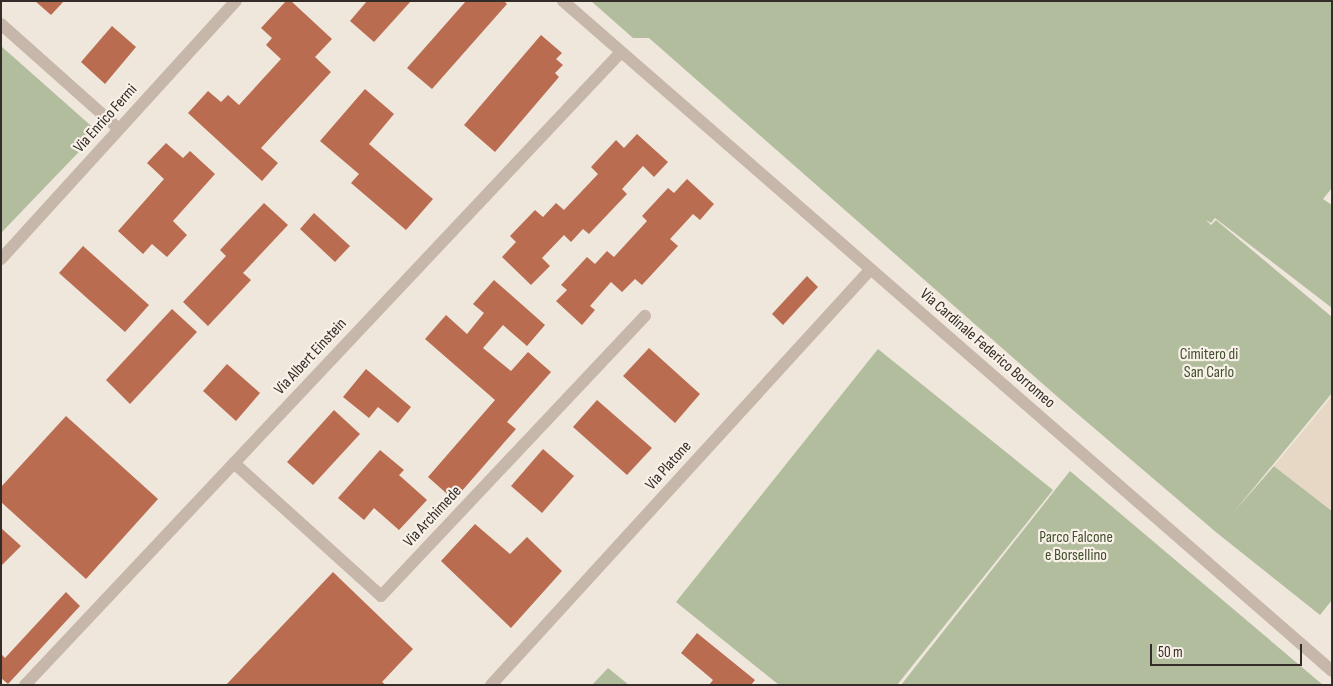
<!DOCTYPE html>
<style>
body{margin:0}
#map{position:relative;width:1333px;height:686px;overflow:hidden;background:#efe7dc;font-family:"Sofia Sans Condensed",sans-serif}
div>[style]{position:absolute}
.green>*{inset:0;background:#b2bd9e}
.plaza>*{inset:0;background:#e6d8c5}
.building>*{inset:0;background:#ba6c50}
.minor>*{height:12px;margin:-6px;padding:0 6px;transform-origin:6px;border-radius:6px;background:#c6b7aa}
span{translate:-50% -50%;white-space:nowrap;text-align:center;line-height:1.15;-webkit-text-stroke:4.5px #f8f1e8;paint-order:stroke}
.street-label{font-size:16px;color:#342c28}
.park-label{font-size:16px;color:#43502f}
.frame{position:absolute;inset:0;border:2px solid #342c28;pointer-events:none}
.scale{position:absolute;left:1150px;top:644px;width:152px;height:22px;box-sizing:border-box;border:2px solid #342c28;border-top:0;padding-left:6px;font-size:15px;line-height:18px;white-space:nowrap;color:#342c28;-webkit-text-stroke:4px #f8f1e8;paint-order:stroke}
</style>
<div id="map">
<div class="green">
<i style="clip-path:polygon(591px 1px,1332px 1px,1332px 188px,1323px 199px,1332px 205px,1332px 308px,1215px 218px,1211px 223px,1206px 220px,1211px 225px,1216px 220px,1332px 317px,1332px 393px,1233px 513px,1274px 466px,1332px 511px,1332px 600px,1320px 615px,1217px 533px,1060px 399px,649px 38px,633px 38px)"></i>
<i style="clip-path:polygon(1px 46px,98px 132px,1px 233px)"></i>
<i style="clip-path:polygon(878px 349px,1053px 490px,897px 685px,779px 685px,676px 602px)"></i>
<i style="clip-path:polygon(1070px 471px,1323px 685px,901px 685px)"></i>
<i style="clip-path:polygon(608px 668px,629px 685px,592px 685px)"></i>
</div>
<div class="plaza">
<i style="clip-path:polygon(1332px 396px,1332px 511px,1274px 466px)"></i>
</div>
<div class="building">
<i style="clip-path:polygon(35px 1px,64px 1px,51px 15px)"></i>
<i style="clip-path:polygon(286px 1px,291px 1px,332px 39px,315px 57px,331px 72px,261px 148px,278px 163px,262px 181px,188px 113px,208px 91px,221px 102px,228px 95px,239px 105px,281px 59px,266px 45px,272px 38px,261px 28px)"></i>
<i style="clip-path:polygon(367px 1px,411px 1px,374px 42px,350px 21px)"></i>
<i style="clip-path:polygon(466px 1px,504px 1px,507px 4px,432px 89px,407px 68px)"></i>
<i style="clip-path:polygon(112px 26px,136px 47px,105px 84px,81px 62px)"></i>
<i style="clip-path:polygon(541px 35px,562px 53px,556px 59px,563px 65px,555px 73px,559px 77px,495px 152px,464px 125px)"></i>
<i style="clip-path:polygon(365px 89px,394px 114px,369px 144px,433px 199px,406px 230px,351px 183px,359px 174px,320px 141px)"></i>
<i style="clip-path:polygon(637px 134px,668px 162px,654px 177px,643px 166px,622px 189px,627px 194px,589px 234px,583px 229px,571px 242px,564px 235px,542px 258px,550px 266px,531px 285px,502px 257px,516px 242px,510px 236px,535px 210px,543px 217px,556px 203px,564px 210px,598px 174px,591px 167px,616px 140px,624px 148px)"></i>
<i style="clip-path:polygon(166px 143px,183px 158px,190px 151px,215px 174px,173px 221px,187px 235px,167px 257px,152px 244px,143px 254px,118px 231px,164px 179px,147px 163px)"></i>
<i style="clip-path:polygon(687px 179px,714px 204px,700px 220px,693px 214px,670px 239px,678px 246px,642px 285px,635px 279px,622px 292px,611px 282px,590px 306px,595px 310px,582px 325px,556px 301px,567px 290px,561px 285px,587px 257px,595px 264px,607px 251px,614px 257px,647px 221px,642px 216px,668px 188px,674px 193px)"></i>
<i style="clip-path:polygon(264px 203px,288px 225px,243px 273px,251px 280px,208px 326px,183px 302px,226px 256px,220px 250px)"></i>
<i style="clip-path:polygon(314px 213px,350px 246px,335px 262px,300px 229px)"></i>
<i style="clip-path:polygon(83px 246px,149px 305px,125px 332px,59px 273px)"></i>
<i style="clip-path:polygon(807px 276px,818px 287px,783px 325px,772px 314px)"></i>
<i style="clip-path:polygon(494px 280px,545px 325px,527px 346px,503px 325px,483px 348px,511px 371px,528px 352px,551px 372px,507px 422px,516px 429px,454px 500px,428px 477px,495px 400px,425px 339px,446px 315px,467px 334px,484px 313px,473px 304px)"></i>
<i style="clip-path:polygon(172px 309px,197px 332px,130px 404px,106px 380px)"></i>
<i style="clip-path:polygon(649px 348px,700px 394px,675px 423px,623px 376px)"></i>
<i style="clip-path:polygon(227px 364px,260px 393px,236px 421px,203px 391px)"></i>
<i style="clip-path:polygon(366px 369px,411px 407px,398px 423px,378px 407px,369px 418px,343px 397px)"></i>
<i style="clip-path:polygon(597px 400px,652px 448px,627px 475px,573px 427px)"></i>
<i style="clip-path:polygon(334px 410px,360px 434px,313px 485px,287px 462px)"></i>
<i style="clip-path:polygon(66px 416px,158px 499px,86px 579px,1px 502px,1px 487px)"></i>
<i style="clip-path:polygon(543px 449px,574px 476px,542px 513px,511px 486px)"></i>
<i style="clip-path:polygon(380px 450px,404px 470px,399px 475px,427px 500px,399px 530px,374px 508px,364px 520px,338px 498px)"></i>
<i style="clip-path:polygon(475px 524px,510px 554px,527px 537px,562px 571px,511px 628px,441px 561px)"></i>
<i style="clip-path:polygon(1px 528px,21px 546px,1px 566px)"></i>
<i style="clip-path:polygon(333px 572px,413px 649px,382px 682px,386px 685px,226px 685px)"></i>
<i style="clip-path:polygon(66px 592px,80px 606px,8px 684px,1px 678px,1px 654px,5px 658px)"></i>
<i style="clip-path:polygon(697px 633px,755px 680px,751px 685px,709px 685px,713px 680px,681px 653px)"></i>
</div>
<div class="minor">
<i style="left:563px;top:1px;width:1020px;rotate:41.06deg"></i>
<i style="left:1px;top:24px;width:158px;rotate:41.7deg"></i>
<i style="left:1px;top:259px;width:349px;rotate:-47.7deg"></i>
<i style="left:234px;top:463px;width:198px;rotate:42.1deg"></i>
<i style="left:381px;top:596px;width:385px;rotate:-46.7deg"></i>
<i style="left:25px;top:685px;width:869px;rotate:-46.72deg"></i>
<i style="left:491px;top:685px;width:562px;rotate:-47.6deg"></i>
</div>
<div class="street-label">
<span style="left:106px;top:119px;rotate:-48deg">Via Enrico Fermi</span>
<span style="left:987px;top:349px;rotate:41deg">Via Cardinale Federico Borromeo</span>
<span style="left:311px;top:357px;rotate:-47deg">Via Albert Einstein</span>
<span style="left:669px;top:466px;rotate:-48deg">Via Platone</span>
<span style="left:433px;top:517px;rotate:-47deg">Via Archimede</span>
</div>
<div class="park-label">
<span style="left:1209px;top:364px">Cimitero di<br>San Carlo</span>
<span style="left:1076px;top:547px">Parco Falcone<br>e Borsellino</span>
</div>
<div class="frame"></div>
<div class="scale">50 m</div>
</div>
